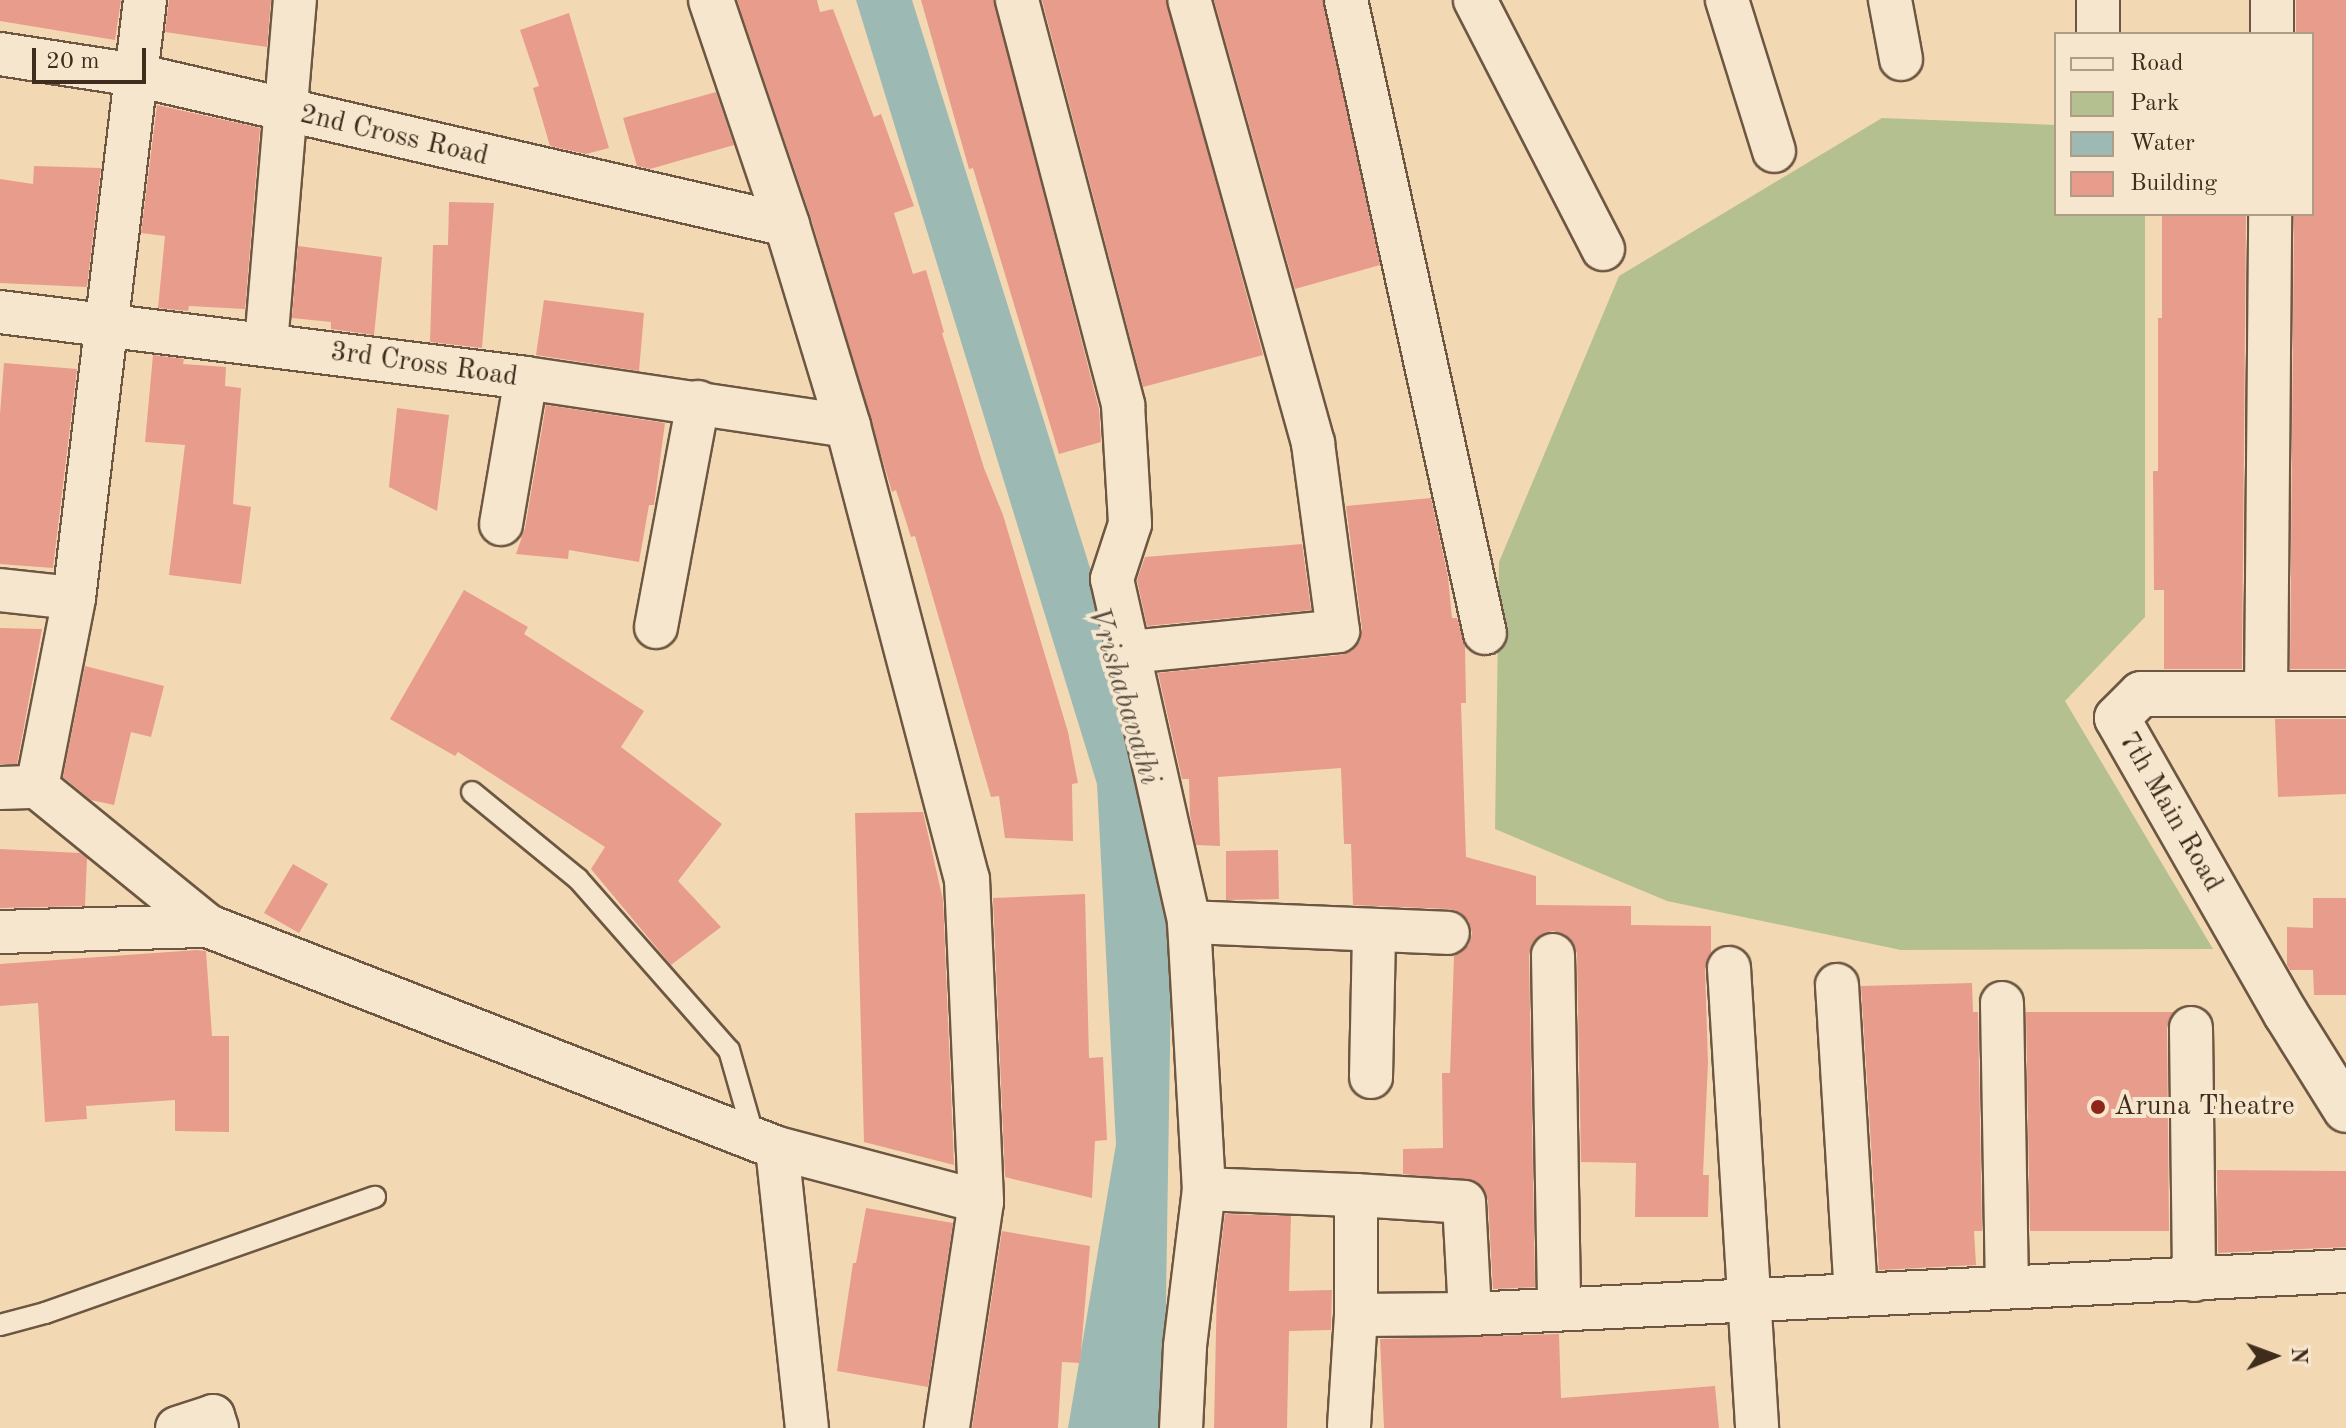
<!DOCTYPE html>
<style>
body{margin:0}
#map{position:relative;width:2346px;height:1428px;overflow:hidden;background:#f3d9b3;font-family:"Old Standard TT",serif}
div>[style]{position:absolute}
.green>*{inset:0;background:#b5c091}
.water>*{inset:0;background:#9db9b4}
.building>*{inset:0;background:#e89c8c}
.roads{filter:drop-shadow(2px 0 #6d5742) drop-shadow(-2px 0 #6d5742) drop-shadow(0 2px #6d5742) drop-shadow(0 -2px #6d5742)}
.service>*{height:20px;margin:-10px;padding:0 10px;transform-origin:10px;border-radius:10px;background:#f7e6ce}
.minor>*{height:42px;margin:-21px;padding:0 21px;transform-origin:21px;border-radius:21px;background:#f7e6ce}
.tertiary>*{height:44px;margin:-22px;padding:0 22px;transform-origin:22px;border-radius:22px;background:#f7e6ce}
.dots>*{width:22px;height:22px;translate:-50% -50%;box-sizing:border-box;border:4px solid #f7e6ce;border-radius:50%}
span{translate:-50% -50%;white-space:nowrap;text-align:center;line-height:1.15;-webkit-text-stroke:8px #f7e6ce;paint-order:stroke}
.street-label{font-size:28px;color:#402c1d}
.poi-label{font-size:28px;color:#402c1d}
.left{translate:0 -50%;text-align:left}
.water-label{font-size:30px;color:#574f43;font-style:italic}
.legend{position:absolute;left:2054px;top:32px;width:260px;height:184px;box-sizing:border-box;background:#f7e6ce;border:2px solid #ae9c87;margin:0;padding:10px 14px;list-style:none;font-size:24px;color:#402c1d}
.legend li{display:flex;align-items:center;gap:16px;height:40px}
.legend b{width:40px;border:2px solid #ae9c87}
.north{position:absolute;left:2234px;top:1316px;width:80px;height:80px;-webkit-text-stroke:6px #f7e6ce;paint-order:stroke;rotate:89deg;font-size:22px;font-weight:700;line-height:32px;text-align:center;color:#402c1d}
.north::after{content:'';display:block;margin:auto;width:28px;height:36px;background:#402c1d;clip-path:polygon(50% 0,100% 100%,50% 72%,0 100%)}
.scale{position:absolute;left:32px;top:48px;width:114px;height:36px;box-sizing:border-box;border:4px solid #402c1d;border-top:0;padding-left:10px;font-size:24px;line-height:28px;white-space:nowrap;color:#402c1d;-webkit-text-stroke:6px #f7e6ce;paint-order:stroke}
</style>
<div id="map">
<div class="green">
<i style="clip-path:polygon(1882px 118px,2056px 125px,2056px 214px,2145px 214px,2145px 617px,2065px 701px,2213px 949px,1901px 950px,1667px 901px,1495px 829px,1499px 562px,1619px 276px)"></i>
</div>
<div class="water">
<i style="clip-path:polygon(856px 0,912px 0,1101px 603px,1172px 920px,1165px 1363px,1158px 1428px,1068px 1428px,1116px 1144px,1097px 784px)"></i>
</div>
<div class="building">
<i style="clip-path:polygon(0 0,121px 0,115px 40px,0 21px)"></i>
<i style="clip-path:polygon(169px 0,271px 0,267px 47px,165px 32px)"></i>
<i style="clip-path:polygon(737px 0,817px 0,820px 12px,833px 9px,874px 117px,881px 114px,914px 206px,894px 213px,913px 274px,926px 270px,944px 332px,942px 333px,984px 468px,1003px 515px,1068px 732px,1078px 783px,1072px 784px,1073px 841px,1005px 838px,999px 796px,991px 797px,915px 536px,911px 537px,896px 490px,892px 492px,811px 218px)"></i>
<i style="clip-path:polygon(921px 0,994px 0,1099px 409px,1101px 442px,1059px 454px,973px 168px,969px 169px)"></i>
<i style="clip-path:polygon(1042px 0,1166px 0,1263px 355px,1143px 387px)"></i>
<i style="clip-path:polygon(1214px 0,1323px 0,1380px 265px,1295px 289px)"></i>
<i style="clip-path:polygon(2296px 0,2346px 0,2346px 669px,2290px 669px,2294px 214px,2312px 214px,2312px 34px,2296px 34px)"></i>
<i style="clip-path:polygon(569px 13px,609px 148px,586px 154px,550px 146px,533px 88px,539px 86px,520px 30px)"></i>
<i style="clip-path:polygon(716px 92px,734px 145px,650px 169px,637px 166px,623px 118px)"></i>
<i style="clip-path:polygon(157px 105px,260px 128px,245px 309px,189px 306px,188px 311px,158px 308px,165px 236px,141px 233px)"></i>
<i style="clip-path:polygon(34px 166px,101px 168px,87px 287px,0 283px,0 179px,33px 184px)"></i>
<i style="clip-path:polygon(449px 202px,494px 203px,482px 348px,430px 342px,433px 245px,448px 245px)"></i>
<i style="clip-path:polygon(2162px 214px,2246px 214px,2242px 669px,2164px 669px,2164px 590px,2154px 590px,2153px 471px,2158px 471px,2158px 318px,2162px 318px)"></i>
<i style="clip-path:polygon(298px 246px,382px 257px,374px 335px,331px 329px,331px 322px,292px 318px)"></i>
<i style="clip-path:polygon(544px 300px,644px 313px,639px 371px,536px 355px)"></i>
<i style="clip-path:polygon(153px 355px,184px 359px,183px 364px,226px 367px,225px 386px,241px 388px,233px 504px,251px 507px,241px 584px,169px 575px,185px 445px,145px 442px)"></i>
<i style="clip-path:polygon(4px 363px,77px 369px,53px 568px,0 564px,0 414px)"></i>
<i style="clip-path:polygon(546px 405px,665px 423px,654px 505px,649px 505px,639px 562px,569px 550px,568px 559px,516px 554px,525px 528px)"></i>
<i style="clip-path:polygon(397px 408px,449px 415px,437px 511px,389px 487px)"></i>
<i style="clip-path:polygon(1431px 498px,1448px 577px,1452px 618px,1457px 618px,1465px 646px,1466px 703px,1461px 703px,1466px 857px,1536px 876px,1536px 905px,1631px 906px,1631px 925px,1711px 926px,1711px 953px,1705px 969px,1708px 1062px,1703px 1175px,1709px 1175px,1708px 1217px,1635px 1217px,1636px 1163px,1581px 1162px,1577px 954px,1573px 942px,1564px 934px,1553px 931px,1540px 935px,1532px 944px,1529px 955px,1535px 1287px,1493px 1289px,1488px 1201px,1477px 1182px,1403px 1174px,1403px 1149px,1443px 1148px,1442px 1073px,1450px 1073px,1454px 956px,1469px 945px,1472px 933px,1469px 921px,1460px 912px,1449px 909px,1353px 905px,1351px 844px,1344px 844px,1341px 768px,1218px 777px,1220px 846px,1196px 845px,1190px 815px,1189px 779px,1182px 779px,1158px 673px,1340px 655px,1352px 651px,1360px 641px,1362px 628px,1346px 506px)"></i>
<i style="clip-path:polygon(1302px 544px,1311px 610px,1147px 626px,1137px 580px,1145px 557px)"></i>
<i style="clip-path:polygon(464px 590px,528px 627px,524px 634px,644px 711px,621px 747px,722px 824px,678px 881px,721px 927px,671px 965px,591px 869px,605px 847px,458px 752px,455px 756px,390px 719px)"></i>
<i style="clip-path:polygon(0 628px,42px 629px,17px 764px,0 764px)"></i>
<i style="clip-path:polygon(85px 666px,164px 686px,151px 737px,131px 732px,114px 805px,91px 800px,63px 777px)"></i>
<i style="clip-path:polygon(2275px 719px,2346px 719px,2346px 794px,2278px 797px)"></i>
<i style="clip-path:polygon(923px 812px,943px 900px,954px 1165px,864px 1142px,855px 813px)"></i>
<i style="clip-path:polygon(0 849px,80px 853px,87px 858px,85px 906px,0 908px)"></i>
<i style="clip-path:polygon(1278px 850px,1279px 899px,1226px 900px,1226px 851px)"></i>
<i style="clip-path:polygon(293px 864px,328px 884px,299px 933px,264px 913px)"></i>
<i style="clip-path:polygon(1085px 894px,1089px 1058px,1103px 1057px,1107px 1140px,1095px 1141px,1092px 1198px,1005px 1177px,993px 898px)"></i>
<i style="clip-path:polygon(2313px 898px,2346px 898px,2346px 995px,2314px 995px,2313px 970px,2290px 970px,2287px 965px,2287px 927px,2313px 928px)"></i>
<i style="clip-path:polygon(197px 950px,206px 951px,212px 1036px,229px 1036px,229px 1132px,175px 1131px,175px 1100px,86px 1106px,87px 1119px,45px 1122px,38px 1003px,0 1006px,0 964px)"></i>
<i style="clip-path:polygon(1972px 983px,1973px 1012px,1978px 1012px,1982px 1231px,1974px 1231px,1976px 1265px,1879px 1270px,1861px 986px)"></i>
<i style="clip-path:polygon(2026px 1012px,2174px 1012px,2167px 1028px,2169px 1231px,2030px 1231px)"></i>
<i style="clip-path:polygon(2217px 1170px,2346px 1171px,2346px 1247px,2218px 1253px)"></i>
<i style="clip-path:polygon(866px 1208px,953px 1223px,928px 1387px,837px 1371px,853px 1263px,856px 1263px)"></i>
<i style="clip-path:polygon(1225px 1214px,1291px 1216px,1289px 1291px,1332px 1290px,1331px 1330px,1289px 1331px,1287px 1428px,1214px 1428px,1217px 1282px)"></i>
<i style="clip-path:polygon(1002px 1231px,1090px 1246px,1080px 1363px,1062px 1362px,1058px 1428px,972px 1428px)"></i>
<i style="clip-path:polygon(1559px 1334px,1561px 1398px,1715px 1386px,1719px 1428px,1384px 1428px,1380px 1339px)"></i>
</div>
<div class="roads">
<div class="service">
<i style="left:472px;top:792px;width:137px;rotate:39.4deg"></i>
<i style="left:578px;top:879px;width:228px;rotate:48.6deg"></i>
<i style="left:729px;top:1050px;width:76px;rotate:74deg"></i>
<i style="left:750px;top:1123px;width:13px;rotate:103deg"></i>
<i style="left:0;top:1325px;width:47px;rotate:-14.9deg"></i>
<i style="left:45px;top:1313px;width:350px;rotate:-19.4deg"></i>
</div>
<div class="minor">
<i style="left:1017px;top:0;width:419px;rotate:75.3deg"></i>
<i style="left:1123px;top:405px;width:119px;rotate:86.6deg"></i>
<i style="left:1130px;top:524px;width:58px;rotate:108.1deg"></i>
<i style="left:1112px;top:579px;width:352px;rotate:77.3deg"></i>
<i style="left:1189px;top:922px;width:267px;rotate:86.8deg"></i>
<i style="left:1204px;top:1189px;width:159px;rotate:96.9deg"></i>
<i style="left:1185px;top:1347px;width:81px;rotate:92.8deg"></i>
<i style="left:1346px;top:0;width:648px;rotate:77.62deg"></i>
<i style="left:1475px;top:0;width:280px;rotate:62.8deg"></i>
<i style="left:1727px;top:0;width:158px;rotate:72.7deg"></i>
<i style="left:1890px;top:0;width:60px;rotate:79.4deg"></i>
<i style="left:2098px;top:34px;width:34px;rotate:-90deg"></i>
<i style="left:2272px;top:34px;width:34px;rotate:-90deg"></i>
<i style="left:0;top:54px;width:138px;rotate:8.8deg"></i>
<i style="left:136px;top:75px;width:668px;rotate:12.98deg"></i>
<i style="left:0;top:312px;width:530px;rotate:7.15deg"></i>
<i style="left:526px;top:378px;width:326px;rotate:8.5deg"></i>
<i style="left:266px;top:344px;width:345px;rotate:-85.2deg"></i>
<i style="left:501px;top:524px;width:148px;rotate:-80.3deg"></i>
<i style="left:0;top:590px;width:74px;rotate:6.2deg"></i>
<i style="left:656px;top:627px;width:229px;rotate:-79.4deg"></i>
<i style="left:1129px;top:652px;width:210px;rotate:-5.7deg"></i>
<i style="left:1338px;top:631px;width:190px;rotate:-97.6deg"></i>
<i style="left:1313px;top:443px;width:460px;rotate:-105.6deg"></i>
<i style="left:2266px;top:695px;width:481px;rotate:-89.5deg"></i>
<i style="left:37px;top:787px;width:220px;rotate:39.1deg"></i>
<i style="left:208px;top:926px;width:611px;rotate:21.31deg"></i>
<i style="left:777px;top:1148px;width:211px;rotate:14.8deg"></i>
<i style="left:37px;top:787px;width:193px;rotate:-78.9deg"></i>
<i style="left:74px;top:598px;width:602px;rotate:-83.23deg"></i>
<i style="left:0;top:788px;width:37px;rotate:-2deg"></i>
<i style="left:1189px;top:922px;width:259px;rotate:2.4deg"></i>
<i style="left:0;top:932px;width:208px;rotate:-1.7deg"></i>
<i style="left:1553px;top:955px;width:353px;rotate:89deg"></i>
<i style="left:1729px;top:968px;width:461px;rotate:86.5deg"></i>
<i style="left:1837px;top:985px;width:310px;rotate:86.5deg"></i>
<i style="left:2002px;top:1003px;width:284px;rotate:89deg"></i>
<i style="left:2191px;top:1028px;width:252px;rotate:89.3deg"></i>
<i style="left:1371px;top:1077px;width:147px;rotate:-88.8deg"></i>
<i style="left:777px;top:1148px;width:282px;rotate:83.9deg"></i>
<i style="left:1204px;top:1189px;width:152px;rotate:2.3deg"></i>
<i style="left:1356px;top:1195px;width:120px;rotate:90deg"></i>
<i style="left:1356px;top:1315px;width:112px;rotate:93.6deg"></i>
<i style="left:1356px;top:1195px;width:108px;rotate:3.7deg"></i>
<i style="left:1464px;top:1202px;width:112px;rotate:86.9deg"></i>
<i style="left:1356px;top:1315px;width:114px;rotate:-0.5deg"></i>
<i style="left:1470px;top:1314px;width:877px;rotate:-2.81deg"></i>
<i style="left:177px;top:1428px;width:38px;rotate:-18deg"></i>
<i style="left:213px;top:1416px;width:13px;rotate:72deg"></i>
</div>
<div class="tertiary">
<i style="left:711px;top:0;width:237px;rotate:71.3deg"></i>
<i style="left:787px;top:225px;width:210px;rotate:73.1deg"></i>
<i style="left:848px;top:426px;width:468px;rotate:75.3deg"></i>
<i style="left:967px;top:879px;width:323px;rotate:87.5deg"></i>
<i style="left:981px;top:1202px;width:229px;rotate:98.6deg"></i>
<i style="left:2346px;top:694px;width:205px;rotate:180deg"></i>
<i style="left:2141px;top:694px;width:34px;rotate:135deg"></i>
<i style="left:2117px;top:718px;width:341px;rotate:60.3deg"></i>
<i style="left:2286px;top:1014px;width:113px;rotate:58deg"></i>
</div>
</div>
<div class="dots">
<i style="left:2098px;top:1107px;background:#8f2418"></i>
</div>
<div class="street-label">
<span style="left:394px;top:136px;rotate:13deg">2nd Cross Road</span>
<span style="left:424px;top:365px;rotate:8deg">3rd Cross Road</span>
<span style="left:2170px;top:812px;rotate:60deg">7th Main Road</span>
</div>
<div class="poi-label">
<span class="left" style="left:2114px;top:1107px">Aruna Theatre</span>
</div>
<div class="water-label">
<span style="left:1123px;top:696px;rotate:73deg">Vrishabavathi</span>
</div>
<ul class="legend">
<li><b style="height:10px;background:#f7e6ce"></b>Road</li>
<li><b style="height:22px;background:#b5c091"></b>Park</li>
<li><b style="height:22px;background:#9db9b4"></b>Water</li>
<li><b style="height:22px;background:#e89c8c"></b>Building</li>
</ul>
<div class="north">N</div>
<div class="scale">20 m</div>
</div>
